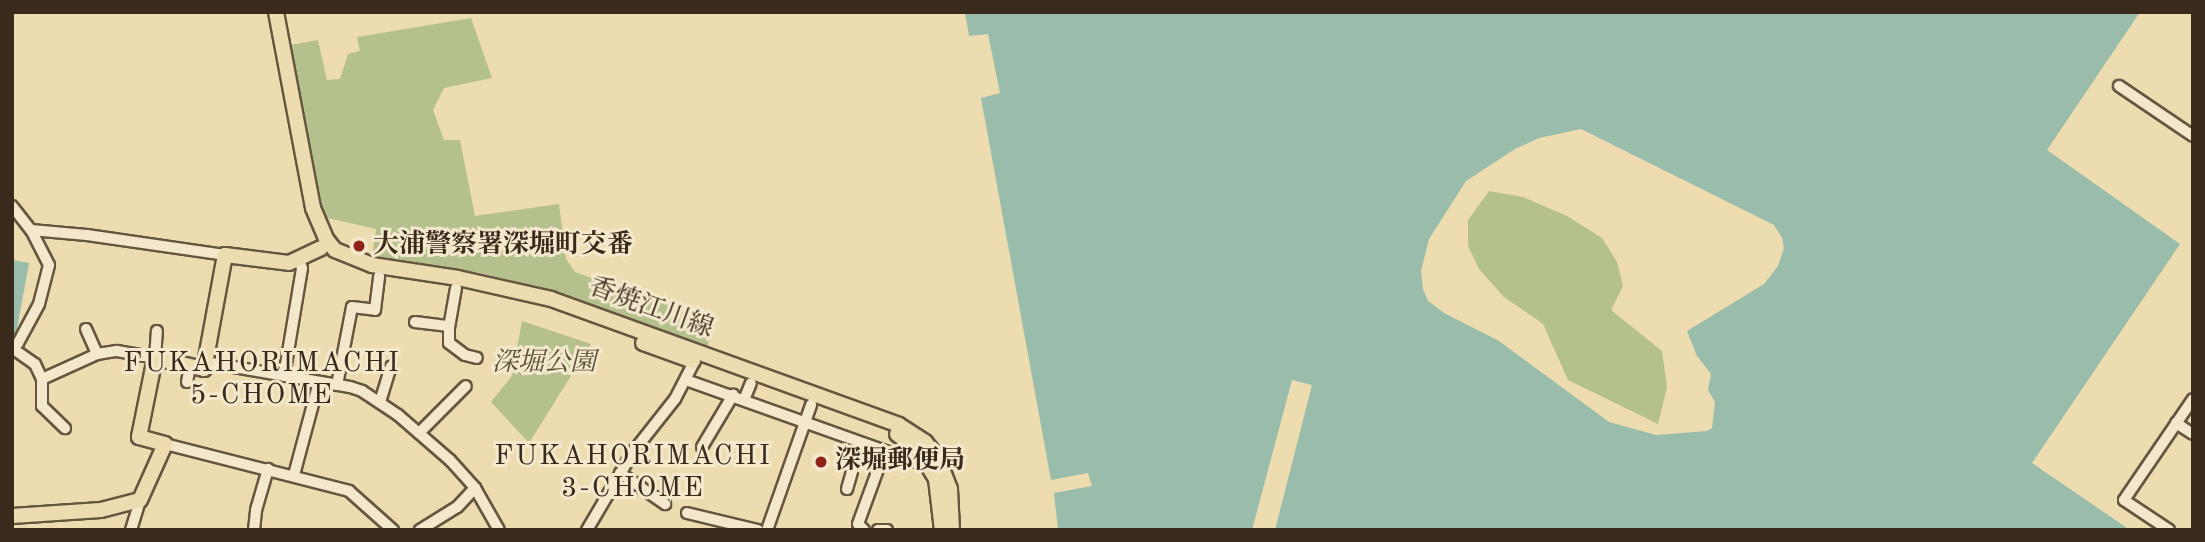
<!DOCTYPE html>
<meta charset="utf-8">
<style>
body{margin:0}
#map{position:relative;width:2205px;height:542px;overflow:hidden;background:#ecdcb0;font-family:"Old Standard TT","Noto Serif JP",serif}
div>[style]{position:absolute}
.green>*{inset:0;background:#b5c18d}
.water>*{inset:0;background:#99bcab}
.roads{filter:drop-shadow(2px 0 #665640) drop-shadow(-2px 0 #665640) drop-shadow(0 2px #665640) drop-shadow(0 -2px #665640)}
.minor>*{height:10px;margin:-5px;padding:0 5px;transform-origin:5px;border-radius:5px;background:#f3e8cc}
.major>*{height:14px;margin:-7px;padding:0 7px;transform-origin:7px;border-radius:7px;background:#ecdcb0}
.dots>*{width:19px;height:19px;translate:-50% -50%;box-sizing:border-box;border:4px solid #f3e8cc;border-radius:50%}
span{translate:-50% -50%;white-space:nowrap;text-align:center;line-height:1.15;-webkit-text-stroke:6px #f3e8cc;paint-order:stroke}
.poi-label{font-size:26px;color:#392a1b;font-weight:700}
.left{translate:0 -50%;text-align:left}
.street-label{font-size:26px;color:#392a1b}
.park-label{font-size:26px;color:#585038;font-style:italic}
.neighbourhood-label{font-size:28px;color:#392a1b;letter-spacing:2px}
.frame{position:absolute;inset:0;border:14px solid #392a1b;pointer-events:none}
</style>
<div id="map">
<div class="green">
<i style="clip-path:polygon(471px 18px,492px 78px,444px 88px,433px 110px,444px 140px,460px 140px,475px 216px,559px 204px,566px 259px,575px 272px,715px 322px,707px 348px,554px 291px,480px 273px,372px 256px,376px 229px,323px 217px,287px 51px,291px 45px,318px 40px,327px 80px,340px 79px,348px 54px,360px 51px,357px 37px)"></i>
<i style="clip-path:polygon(1489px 191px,1523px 197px,1567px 216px,1602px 238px,1617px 262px,1623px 286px,1611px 310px,1662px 351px,1667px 387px,1658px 424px,1568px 380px,1543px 324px,1504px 297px,1479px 269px,1468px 246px,1468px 220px)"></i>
<i style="clip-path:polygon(522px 321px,591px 344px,529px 443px,491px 402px,512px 376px)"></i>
</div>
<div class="water">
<i style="clip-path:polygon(evenodd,965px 12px,2140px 12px,2047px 150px,2180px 244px,2032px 463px,2130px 530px,1275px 530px,1312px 385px,1292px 380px,1252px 530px,1058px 530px,1054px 493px,1092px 486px,1088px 473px,1051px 480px,981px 98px,1000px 93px,988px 34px,969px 36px,965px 12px,1581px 129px,1774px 225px,1782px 238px,1784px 248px,1778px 266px,1764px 284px,1687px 331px,1697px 356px,1711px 374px,1708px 390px,1715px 402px,1712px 428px,1707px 431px,1656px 435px,1609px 422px,1499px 341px,1444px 313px,1428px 301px,1423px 289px,1421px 271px,1429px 239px,1466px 181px,1515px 149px,1539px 138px,1581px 129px)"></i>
<i style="clip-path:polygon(12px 260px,29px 263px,16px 334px,12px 335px)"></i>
</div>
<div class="roads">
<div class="minor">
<i style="left:2119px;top:86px;width:89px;rotate:34deg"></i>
<i style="left:12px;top:206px;width:31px;rotate:52deg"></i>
<i style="left:31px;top:230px;width:56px;rotate:5.1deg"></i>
<i style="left:87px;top:235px;width:139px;rotate:8.2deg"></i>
<i style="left:456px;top:288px;width:39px;rotate:100deg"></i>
<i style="left:449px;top:326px;width:17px;rotate:90deg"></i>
<i style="left:449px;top:343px;width:20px;rotate:37deg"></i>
<i style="left:465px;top:355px;width:12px;rotate:14deg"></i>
<i style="left:415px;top:322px;width:34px;rotate:7deg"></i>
<i style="left:86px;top:329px;width:27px;rotate:66deg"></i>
<i style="left:12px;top:348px;width:28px;rotate:35deg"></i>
<i style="left:35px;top:364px;width:17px;rotate:65deg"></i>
<i style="left:42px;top:379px;width:60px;rotate:-24.4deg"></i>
<i style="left:97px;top:354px;width:20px;rotate:-9deg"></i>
<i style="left:117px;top:351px;width:39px;rotate:10deg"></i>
<i style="left:155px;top:358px;width:27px;rotate:-86deg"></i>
<i style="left:12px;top:348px;width:8px;rotate:-40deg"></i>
<i style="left:18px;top:343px;width:44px;rotate:-61.7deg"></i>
<i style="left:39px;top:304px;width:40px;rotate:-75.6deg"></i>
<i style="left:49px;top:265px;width:39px;rotate:-117deg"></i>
<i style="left:205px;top:362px;width:147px;rotate:9.8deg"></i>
<i style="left:350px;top:387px;width:13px;rotate:18deg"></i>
<i style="left:362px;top:391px;width:43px;rotate:33.7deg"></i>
<i style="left:398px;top:415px;width:69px;rotate:40.9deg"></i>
<i style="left:450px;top:460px;width:38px;rotate:48deg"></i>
<i style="left:475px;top:488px;width:26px;rotate:133deg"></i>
<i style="left:457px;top:507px;width:44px;rotate:148.1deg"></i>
<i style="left:284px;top:376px;width:109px;rotate:-80.5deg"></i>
<i style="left:302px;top:268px;width:11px;rotate:-112deg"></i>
<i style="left:42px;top:379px;width:27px;rotate:90deg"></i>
<i style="left:42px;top:406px;width:32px;rotate:44deg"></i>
<i style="left:686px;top:380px;width:259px;rotate:19.6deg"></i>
<i style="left:187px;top:382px;width:16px;rotate:-79deg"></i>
<i style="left:337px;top:385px;width:79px;rotate:-79.1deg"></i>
<i style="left:352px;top:307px;width:23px;rotate:7deg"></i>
<i style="left:375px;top:310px;width:34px;rotate:-83deg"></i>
<i style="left:744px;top:400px;width:18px;rotate:-68deg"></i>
<i style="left:380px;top:402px;width:37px;rotate:-73deg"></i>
<i style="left:2176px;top:423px;width:20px;rotate:33deg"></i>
<i style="left:419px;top:433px;width:66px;rotate:-45deg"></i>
<i style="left:165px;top:444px;width:190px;rotate:14.3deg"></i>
<i style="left:349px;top:491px;width:59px;rotate:41.6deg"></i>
<i style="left:702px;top:447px;width:61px;rotate:-59.2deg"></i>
<i style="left:620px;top:473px;width:55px;rotate:34.6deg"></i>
<i style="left:294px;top:475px;width:96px;rotate:-75deg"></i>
<i style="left:475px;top:488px;width:48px;rotate:60.3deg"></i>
<i style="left:847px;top:489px;width:47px;rotate:-73.9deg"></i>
<i style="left:687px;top:513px;width:73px;rotate:13.5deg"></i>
<i style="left:131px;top:530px;width:31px;rotate:-73deg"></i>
<i style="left:254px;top:530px;width:20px;rotate:-84deg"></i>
<i style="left:256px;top:510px;width:43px;rotate:-73.7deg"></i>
<i style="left:587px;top:530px;width:91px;rotate:-59.5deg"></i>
<i style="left:633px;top:452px;width:68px;rotate:-51.6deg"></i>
<i style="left:675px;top:399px;width:42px;rotate:-62.8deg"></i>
<i style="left:767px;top:530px;width:133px;rotate:-70.6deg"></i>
<i style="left:864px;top:530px;width:8px;rotate:-135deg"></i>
<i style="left:858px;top:524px;width:76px;rotate:-69.9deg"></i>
<i style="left:878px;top:530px;width:9px"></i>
<i style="left:2169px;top:530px;width:54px;rotate:-146.3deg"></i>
<i style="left:2124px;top:500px;width:122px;rotate:-55.7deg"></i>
</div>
<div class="major">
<i style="left:276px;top:12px;width:199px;rotate:79.3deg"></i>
<i style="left:313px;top:208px;width:34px;rotate:67deg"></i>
<i style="left:326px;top:239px;width:14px;rotate:51deg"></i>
<i style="left:335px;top:250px;width:40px;rotate:22deg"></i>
<i style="left:372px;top:265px;width:87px;rotate:8.6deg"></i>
<i style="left:458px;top:278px;width:95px;rotate:12.7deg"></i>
<i style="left:551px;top:299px;width:370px;rotate:19.9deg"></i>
<i style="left:899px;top:425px;width:31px;rotate:33deg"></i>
<i style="left:925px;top:442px;width:21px;rotate:51deg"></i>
<i style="left:938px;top:458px;width:33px;rotate:69deg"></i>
<i style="left:950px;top:489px;width:41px;rotate:87.2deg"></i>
<i style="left:643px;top:343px;width:53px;rotate:19.8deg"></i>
<i style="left:897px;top:434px;width:26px;rotate:36deg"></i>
<i style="left:918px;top:449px;width:35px;rotate:59deg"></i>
<i style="left:936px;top:479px;width:51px;rotate:83.3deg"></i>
<i style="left:12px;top:516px;width:89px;rotate:-3.9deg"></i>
<i style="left:101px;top:510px;width:40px;rotate:-14.4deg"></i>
<i style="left:140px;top:500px;width:61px;rotate:-65.9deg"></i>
<i style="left:165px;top:444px;width:27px;rotate:-165deg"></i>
<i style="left:139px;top:437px;width:81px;rotate:-78.6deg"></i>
<i style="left:155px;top:358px;width:50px;rotate:12.7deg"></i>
<i style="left:204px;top:369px;width:116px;rotate:-79.6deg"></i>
<i style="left:225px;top:255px;width:64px;rotate:7.1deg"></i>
<i style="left:289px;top:263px;width:35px;rotate:-25deg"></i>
</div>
</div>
<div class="dots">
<i style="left:359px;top:246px;background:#8f2418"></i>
<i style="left:821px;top:462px;background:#8f2418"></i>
</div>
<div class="poi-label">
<span class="left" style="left:373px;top:246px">大浦警察署深堀町交番</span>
<span class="left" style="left:835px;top:462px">深堀郵便局</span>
</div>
<div class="street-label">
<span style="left:651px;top:309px;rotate:20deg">香焼江川線</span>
</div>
<div class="park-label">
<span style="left:544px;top:364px">深堀公園</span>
</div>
<div class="neighbourhood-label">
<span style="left:262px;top:380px">FUKAHORIMACHI<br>5-CHOME</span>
<span style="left:633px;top:473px">FUKAHORIMACHI<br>3-CHOME</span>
</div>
<div class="frame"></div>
</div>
